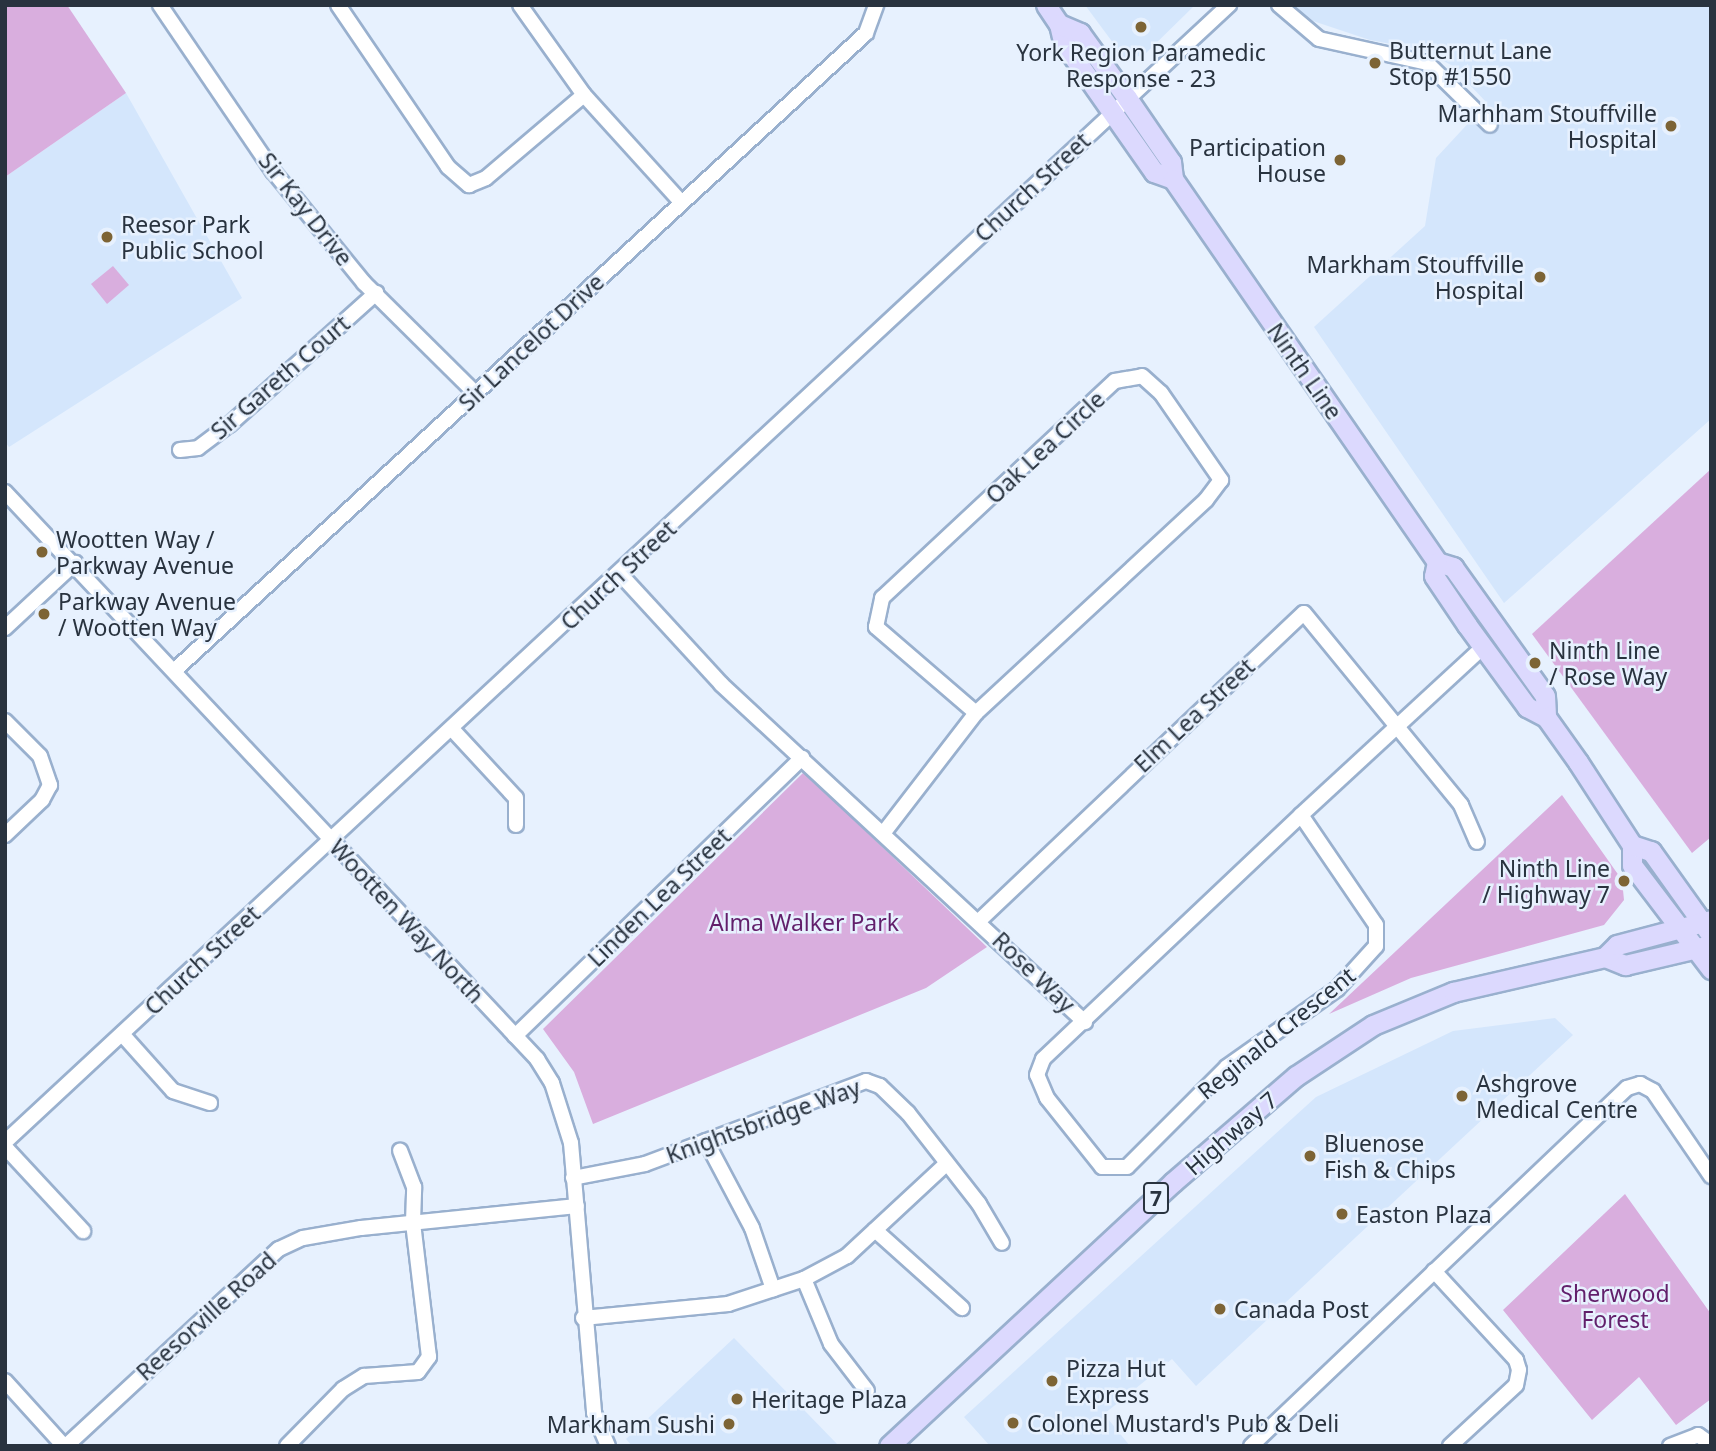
<!DOCTYPE html>
<style>
body{margin:0}
#map{position:relative;width:1716px;height:1451px;overflow:hidden;background:#e7f1fe;font-family:"Noto Sans",sans-serif}
div>[style]{position:absolute}
.built>*{inset:0;background:#d4e6fc}
.green>*{inset:0;background:#d9aede}
.roads{filter:drop-shadow(2px 0 #99b0ce) drop-shadow(-2px 0 #99b0ce) drop-shadow(0 2px #99b0ce) drop-shadow(0 -2px #99b0ce)}
.minor>*{height:14px;margin:-7px;padding:0 7px;transform-origin:7px;border-radius:7px;background:#fff}
.major>*{height:19px;margin:-9.5px;padding:0 9.5px;transform-origin:9.5px;border-radius:9.5px;background:#dcd9fe}
.dots>*{width:19px;height:19px;translate:-50% -50%;box-sizing:border-box;border:4px solid #e7f1fe;border-radius:50%}
span{translate:-50% -50%;white-space:nowrap;text-align:center;line-height:1.15;-webkit-text-stroke:5px #e7f1fe;paint-order:stroke}
.shield-label span{padding:2px 5px;background:#e7f1fe;border:2px solid;border-radius:5px;-webkit-text-stroke-width:0}
.shield-label{font-size:21px;color:#29333f;font-weight:700}
.poi-label{font-size:23px;color:#29333f}
.left{translate:0 -50%;text-align:left}
.right{translate:-100% -50%;text-align:right}
.street-label{font-size:23px;color:#29333f}
.park-label{font-size:23px;color:#621f6b}
.frame{position:absolute;inset:0;border:7px solid #29333f;pointer-events:none}
</style>
<div id="map">
<div class="built">
<i style="clip-path:polygon(1085px 5px,1195px 5px,1144px 55px,1125px 59px)"></i>
<i style="clip-path:polygon(1295px 5px,1711px 5px,1711px 419px,1504px 603px,1314px 327px,1425px 226px,1436px 158px,1487px 103px,1451px 65px,1423px 50px,1370px 40px,1307px 19px)"></i>
<i style="clip-path:polygon(126px 93px,242px 298px,9px 447px,5px 442px,5px 177px)"></i>
<i style="clip-path:polygon(1555px 1018px,1573px 1035px,1196px 1386px,1172px 1359px,1104px 1414px,1130px 1446px,990px 1446px,964px 1417px,1316px 1097px,1453px 1031px)"></i>
<i style="clip-path:polygon(734px 1338px,839px 1446px,632px 1446px,626px 1439px)"></i>
</div>
<div class="green">
<i style="clip-path:polygon(5px 5px,67px 5px,126px 93px,5px 177px)"></i>
<i style="clip-path:polygon(113px 266px,129px 285px,107px 304px,91px 284px)"></i>
<i style="clip-path:polygon(1711px 469px,1711px 837px,1692px 853px,1532px 634px)"></i>
<i style="clip-path:polygon(804px 772px,987px 947px,926px 988px,593px 1124px,574px 1072px,543px 1029px)"></i>
<i style="clip-path:polygon(1562px 795px,1622px 880px,1624px 900px,1604px 925px,1411px 978px,1329px 1014px)"></i>
<i style="clip-path:polygon(1625px 1194px,1711px 1314px,1711px 1399px,1676px 1425px,1639px 1377px,1592px 1420px,1503px 1310px)"></i>
</div>
<div class="roads">
<div class="minor">
<i style="left:160px;top:5px;width:201px;rotate:55.8deg"></i>
<i style="left:273px;top:171px;width:144px;rotate:50.9deg"></i>
<i style="left:364px;top:283px;width:158px;rotate:44.7deg"></i>
<i style="left:338px;top:5px;width:196px;rotate:55.8deg"></i>
<i style="left:448px;top:167px;width:28px;rotate:41deg"></i>
<i style="left:469px;top:185px;width:18px;rotate:-22deg"></i>
<i style="left:486px;top:178px;width:128px;rotate:-40.3deg"></i>
<i style="left:520px;top:5px;width:110px;rotate:54.6deg"></i>
<i style="left:584px;top:95px;width:144px;rotate:47.8deg"></i>
<i style="left:1279px;top:5px;width:52px;rotate:40.4deg"></i>
<i style="left:1319px;top:39px;width:111px;rotate:12.5deg"></i>
<i style="left:1427px;top:63px;width:88px;rotate:44.5deg"></i>
<i style="left:180px;top:450px;width:18px;rotate:-6deg"></i>
<i style="left:198px;top:448px;width:39px;rotate:-37deg"></i>
<i style="left:229px;top:425px;width:198px;rotate:-41.9deg"></i>
<i style="left:5px;top:492px;width:778px;rotate:46.82deg"></i>
<i style="left:537px;top:1059px;width:28px;rotate:58deg"></i>
<i style="left:552px;top:1083px;width:63px;rotate:72.4deg"></i>
<i style="left:571px;top:1143px;width:271px;rotate:85.1deg"></i>
<i style="left:594px;top:1413px;width:36px;rotate:67deg"></i>
<i style="left:620px;top:574px;width:149px;rotate:47.4deg"></i>
<i style="left:721px;top:684px;width:497px;rotate:42.9deg"></i>
<i style="left:5px;top:628px;width:96px;rotate:-42.9deg"></i>
<i style="left:174px;top:671px;width:941px;rotate:-42.67deg"></i>
<i style="left:866px;top:33px;width:30px;rotate:-70deg"></i>
<i style="left:5px;top:721px;width:49px;rotate:45deg"></i>
<i style="left:40px;top:756px;width:31px;rotate:71deg"></i>
<i style="left:50px;top:785px;width:17px;rotate:118deg"></i>
<i style="left:42px;top:800px;width:51px;rotate:136.6deg"></i>
<i style="left:452px;top:729px;width:94px;rotate:47.2deg"></i>
<i style="left:516px;top:798px;width:27px;rotate:90deg"></i>
<i style="left:1301px;top:815px;width:133px;rotate:55.7deg"></i>
<i style="left:1376px;top:925px;width:21px;rotate:90deg"></i>
<i style="left:1376px;top:946px;width:58px;rotate:132.2deg"></i>
<i style="left:1337px;top:989px;width:135px;rotate:144.7deg"></i>
<i style="left:1227px;top:1067px;width:141px;rotate:135deg"></i>
<i style="left:1127px;top:1167px;width:25px;rotate:180deg"></i>
<i style="left:1102px;top:1167px;width:88px;rotate:-128.6deg"></i>
<i style="left:1047px;top:1098px;width:25px;rotate:-113deg"></i>
<i style="left:1037px;top:1075px;width:17px;rotate:-69deg"></i>
<i style="left:1043px;top:1059px;width:355px;rotate:-43.4deg"></i>
<i style="left:1301px;top:815px;width:248px;rotate:-42.7deg"></i>
<i style="left:885px;top:831px;width:149px;rotate:-52.4deg"></i>
<i style="left:976px;top:713px;width:132px;rotate:-139.3deg"></i>
<i style="left:876px;top:627px;width:30px;rotate:-78deg"></i>
<i style="left:882px;top:598px;width:318px;rotate:-43deg"></i>
<i style="left:1115px;top:381px;width:27px;rotate:-10deg"></i>
<i style="left:1142px;top:376px;width:25px;rotate:42deg"></i>
<i style="left:1161px;top:393px;width:106px;rotate:55.4deg"></i>
<i style="left:1221px;top:480px;width:25px;rotate:127deg"></i>
<i style="left:1206px;top:500px;width:313px;rotate:137.2deg"></i>
<i style="left:980px;top:920px;width:446px;rotate:-43.5deg"></i>
<i style="left:1304px;top:613px;width:248px;rotate:50.7deg"></i>
<i style="left:1461px;top:805px;width:40px;rotate:66.6deg"></i>
<i style="left:122px;top:1034px;width:76px;rotate:48.2deg"></i>
<i style="left:173px;top:1091px;width:39px;rotate:18deg"></i>
<i style="left:515px;top:1036px;width:400px;rotate:-44.1deg"></i>
<i style="left:706px;top:1141px;width:98px;rotate:62.1deg"></i>
<i style="left:752px;top:1228px;width:65px;rotate:71deg"></i>
<i style="left:5px;top:1142px;width:1671px;rotate:-42.89deg"></i>
<i style="left:5px;top:1147px;width:115px;rotate:47.1deg"></i>
<i style="left:573px;top:1178px;width:73px;rotate:-11deg"></i>
<i style="left:645px;top:1164px;width:236px;rotate:-20.6deg"></i>
<i style="left:866px;top:1081px;width:15px;rotate:20deg"></i>
<i style="left:880px;top:1086px;width:39px;rotate:44deg"></i>
<i style="left:908px;top:1113px;width:115px;rotate:52deg"></i>
<i style="left:979px;top:1204px;width:45px;rotate:59.5deg"></i>
<i style="left:875px;top:1230px;width:117px;rotate:41.9deg"></i>
<i style="left:1434px;top:1271px;width:121px;rotate:47.3deg"></i>
<i style="left:1516px;top:1360px;width:10px;rotate:73deg"></i>
<i style="left:1519px;top:1370px;width:15px;rotate:101deg"></i>
<i style="left:1516px;top:1385px;width:90px;rotate:137.3deg"></i>
<i style="left:804px;top:1279px;width:70px;rotate:67.4deg"></i>
<i style="left:831px;top:1344px;width:59px;rotate:52.5deg"></i>
<i style="left:583px;top:1318px;width:146px;rotate:-5.5deg"></i>
<i style="left:728px;top:1304px;width:80px;rotate:-18.2deg"></i>
<i style="left:804px;top:1279px;width:49px;rotate:-28.1deg"></i>
<i style="left:847px;top:1256px;width:135px;rotate:-42.9deg"></i>
<i style="left:5px;top:1381px;width:88px;rotate:47.8deg"></i>
<i style="left:66px;top:1446px;width:290px;rotate:-42.8deg"></i>
<i style="left:279px;top:1249px;width:26px;rotate:-25deg"></i>
<i style="left:303px;top:1238px;width:59px;rotate:-9.8deg"></i>
<i style="left:361px;top:1228px;width:217px;rotate:-5.8deg"></i>
<i style="left:287px;top:1446px;width:80px;rotate:-45.5deg"></i>
<i style="left:343px;top:1389px;width:25px;rotate:-32deg"></i>
<i style="left:364px;top:1376px;width:54px;rotate:-4.2deg"></i>
<i style="left:418px;top:1372px;width:19px;rotate:-54deg"></i>
<i style="left:429px;top:1357px;width:136px;rotate:-96.8deg"></i>
<i style="left:413px;top:1222px;width:35px;rotate:-88deg"></i>
<i style="left:414px;top:1187px;width:39px;rotate:-111deg"></i>
<i style="left:1251px;top:1446px;width:519px;rotate:-43.6deg"></i>
<i style="left:1627px;top:1088px;width:14px;rotate:-17deg"></i>
<i style="left:1640px;top:1084px;width:15px;rotate:28deg"></i>
<i style="left:1653px;top:1091px;width:103px;rotate:55.7deg"></i>
<i style="left:1670px;top:1446px;width:30px;rotate:-21deg"></i>
<i style="left:1698px;top:1435px;width:16px;rotate:35deg"></i>
</div>
<div class="major">
<i style="left:1046px;top:5px;width:23px;rotate:56deg"></i>
<i style="left:1059px;top:24px;width:18px;rotate:77deg"></i>
<i style="left:1063px;top:42px;width:159px;rotate:55deg"></i>
<i style="left:1154px;top:172px;width:20px;rotate:20deg"></i>
<i style="left:1059px;top:24px;width:23px;rotate:23deg"></i>
<i style="left:1080px;top:33px;width:80px;rotate:54.1deg"></i>
<i style="left:1127px;top:98px;width:78px;rotate:55.5deg"></i>
<i style="left:1171px;top:162px;width:17px;rotate:83deg"></i>
<i style="left:1173px;top:179px;width:465px;rotate:55.4deg"></i>
<i style="left:1437px;top:562px;width:17px;rotate:17deg"></i>
<i style="left:1453px;top:567px;width:158px;rotate:54.5deg"></i>
<i style="left:1545px;top:696px;width:21px;rotate:87deg"></i>
<i style="left:1437px;top:562px;width:14px;rotate:102deg"></i>
<i style="left:1434px;top:576px;width:59px;rotate:56deg"></i>
<i style="left:1467px;top:625px;width:102px;rotate:53.8deg"></i>
<i style="left:1527px;top:707px;width:21px;rotate:28deg"></i>
<i style="left:1546px;top:717px;width:55px;rotate:54.6deg"></i>
<i style="left:1578px;top:762px;width:99px;rotate:57deg"></i>
<i style="left:1632px;top:845px;width:20px;rotate:90deg"></i>
<i style="left:1632px;top:865px;width:131px;rotate:52.8deg"></i>
<i style="left:1632px;top:845px;width:20px;rotate:18deg"></i>
<i style="left:1651px;top:851px;width:103px;rotate:54.5deg"></i>
<i style="left:1605px;top:957px;width:22px;rotate:22deg"></i>
<i style="left:1625px;top:965px;width:83px;rotate:-13.2deg"></i>
<i style="left:889px;top:1446px;width:388px;rotate:-42.9deg"></i>
<i style="left:1173px;top:1182px;width:162px;rotate:-40.8deg"></i>
<i style="left:1296px;top:1076px;width:92px;rotate:-33.5deg"></i>
<i style="left:1373px;top:1025px;width:87px;rotate:-22.4deg"></i>
<i style="left:1453px;top:992px;width:156px;rotate:-13deg"></i>
<i style="left:1605px;top:957px;width:17px;rotate:-45deg"></i>
<i style="left:1617px;top:945px;width:97px;rotate:-14.9deg"></i>
</div>
</div>
<div class="dots">
<i style="left:1141px;top:27px;background:#7d6435"></i>
<i style="left:1375px;top:63px;background:#7d6435"></i>
<i style="left:1671px;top:126px;background:#7d6435"></i>
<i style="left:1340px;top:160px;background:#7d6435"></i>
<i style="left:107px;top:237px;background:#7d6435"></i>
<i style="left:1540px;top:277px;background:#7d6435"></i>
<i style="left:42px;top:552px;background:#7d6435"></i>
<i style="left:44px;top:614px;background:#7d6435"></i>
<i style="left:1535px;top:663px;background:#7d6435"></i>
<i style="left:1624px;top:881px;background:#7d6435"></i>
<i style="left:1462px;top:1096px;background:#7d6435"></i>
<i style="left:1310px;top:1156px;background:#7d6435"></i>
<i style="left:1342px;top:1214px;background:#7d6435"></i>
<i style="left:1220px;top:1309px;background:#7d6435"></i>
<i style="left:1052px;top:1381px;background:#7d6435"></i>
<i style="left:737px;top:1399px;background:#7d6435"></i>
<i style="left:1013px;top:1423px;background:#7d6435"></i>
<i style="left:729px;top:1424px;background:#7d6435"></i>
</div>
<div class="shield-label">
<span style="left:1156px;top:1198px">7</span>
</div>
<div class="poi-label">
<span class="left" style="left:1389px;top:63px">Butternut Lane<br>Stop #1550</span>
<span style="left:1141px;top:65px">York Region Paramedic<br>Response - 23</span>
<span class="right" style="left:1657px;top:126px">Marhham Stouffville<br>Hospital</span>
<span class="right" style="left:1326px;top:160px">Participation<br>House</span>
<span class="left" style="left:121px;top:237px">Reesor Park<br>Public School</span>
<span class="right" style="left:1524px;top:277px">Markham Stouffville<br>Hospital</span>
<span class="left" style="left:56px;top:552px">Wootten Way /<br>Parkway Avenue</span>
<span class="left" style="left:58px;top:614px">Parkway Avenue<br>/ Wootten Way</span>
<span class="left" style="left:1549px;top:663px">Ninth Line<br>/ Rose Way</span>
<span class="right" style="left:1610px;top:881px">Ninth Line<br>/ Highway 7</span>
<span class="left" style="left:1476px;top:1096px">Ashgrove<br>Medical Centre</span>
<span class="left" style="left:1324px;top:1156px">Bluenose<br>Fish &amp; Chips</span>
<span class="left" style="left:1356px;top:1214px">Easton Plaza</span>
<span class="left" style="left:1234px;top:1309px">Canada Post</span>
<span class="left" style="left:1066px;top:1381px">Pizza Hut<br>Express</span>
<span class="left" style="left:751px;top:1399px">Heritage Plaza</span>
<span class="left" style="left:1027px;top:1423px">Colonel Mustard's Pub &amp; Deli</span>
<span class="right" style="left:715px;top:1424px">Markham Sushi</span>
</div>
<div class="street-label">
<span style="left:1032px;top:187px;rotate:-43deg">Church Street</span>
<span style="left:306px;top:209px;rotate:52deg">Sir Kay Drive</span>
<span style="left:531px;top:342px;rotate:-43deg">Sir Lancelot Drive</span>
<span style="left:1305px;top:371px;rotate:55deg">Ninth Line</span>
<span style="left:280px;top:377px;rotate:-41deg">Sir Gareth Court</span>
<span style="left:1045px;top:447px;rotate:-43deg">Oak Lea Circle</span>
<span style="left:618px;top:575px;rotate:-43deg">Church Street</span>
<span style="left:1194px;top:715px;rotate:-43deg">Elm Lea Street</span>
<span style="left:659px;top:897px;rotate:-44deg">Linden Lea Street</span>
<span style="left:407px;top:921px;rotate:47deg">Wootten Way North</span>
<span style="left:202px;top:960px;rotate:-43deg">Church Street</span>
<span style="left:1034px;top:972px;rotate:44deg">Rose Way</span>
<span style="left:1276px;top:1033px;rotate:-39deg">Reginald Crescent</span>
<span style="left:763px;top:1121px;rotate:-20deg">Knightsbridge Way</span>
<span style="left:1231px;top:1133px;rotate:-41deg">Highway 7</span>
<span style="left:206px;top:1316px;rotate:-42deg">Reesorville Road</span>
</div>
<div class="park-label">
<span style="left:804px;top:922px">Alma Walker Park</span>
<span style="left:1615px;top:1306px">Sherwood<br>Forest</span>
</div>
<div class="frame"></div>
</div>
